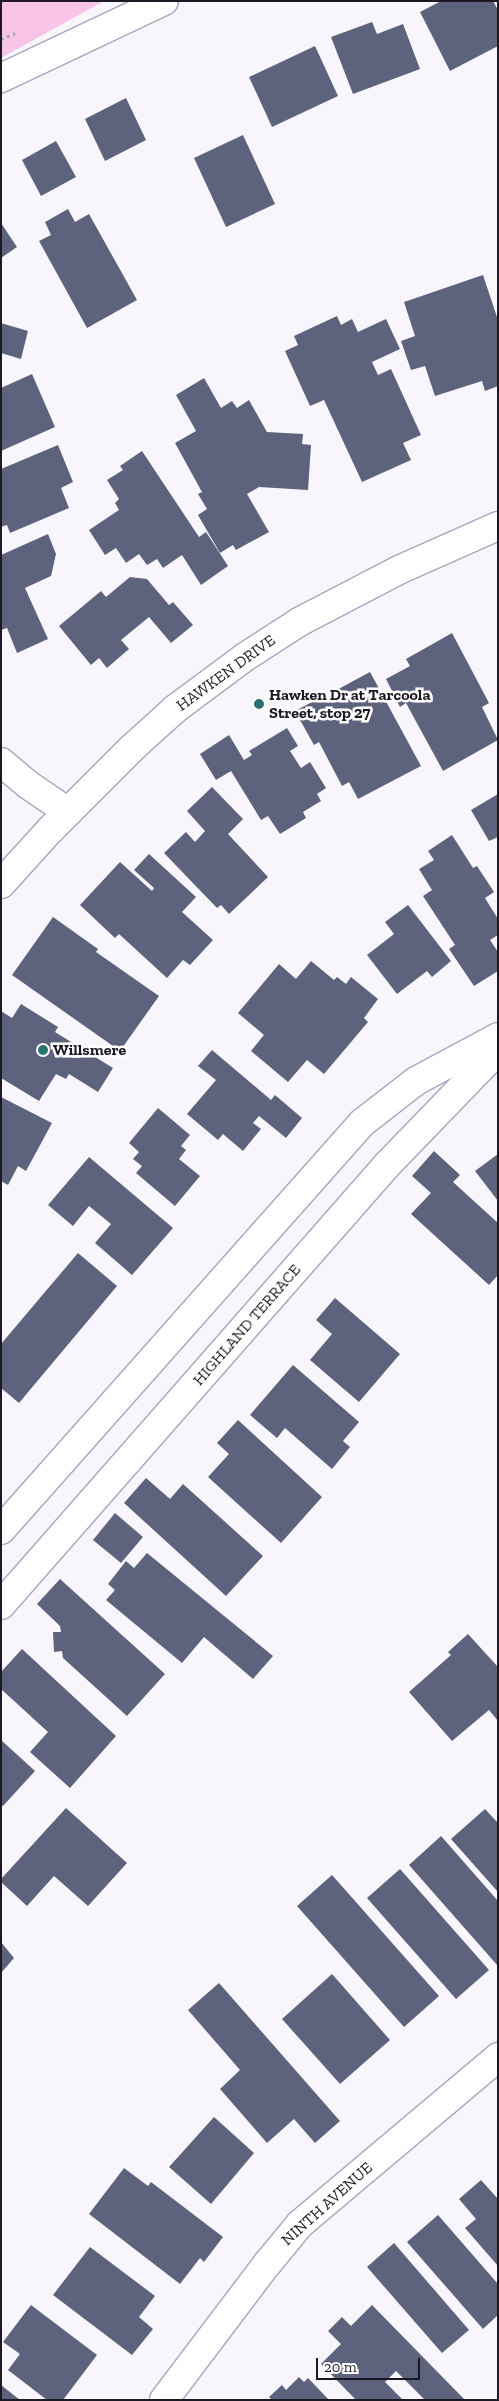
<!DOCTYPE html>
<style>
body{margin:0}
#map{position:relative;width:499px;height:2401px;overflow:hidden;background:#f8f6fc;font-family:"Zilla Slab",serif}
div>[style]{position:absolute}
.green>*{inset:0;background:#f8c4e7}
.building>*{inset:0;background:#5e637d}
.path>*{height:3px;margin-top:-1.5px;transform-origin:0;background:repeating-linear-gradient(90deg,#a19fa7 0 2.5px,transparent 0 6.5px)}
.roads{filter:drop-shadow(1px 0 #aba4c0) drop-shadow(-1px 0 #aba4c0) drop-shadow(0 1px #aba4c0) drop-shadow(0 -1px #aba4c0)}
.minor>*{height:28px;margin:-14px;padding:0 14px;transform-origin:14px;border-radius:14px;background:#fff}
.major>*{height:28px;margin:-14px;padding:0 14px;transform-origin:14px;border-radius:14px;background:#fff}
.dots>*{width:14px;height:14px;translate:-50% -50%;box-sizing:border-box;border:2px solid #fff;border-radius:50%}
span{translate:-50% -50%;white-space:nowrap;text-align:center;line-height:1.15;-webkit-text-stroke:5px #fff;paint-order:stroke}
.street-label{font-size:16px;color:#1c1924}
.poi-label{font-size:16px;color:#1c1924;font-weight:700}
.left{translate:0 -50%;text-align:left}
.frame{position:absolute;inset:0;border:2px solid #1c1924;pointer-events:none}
.scale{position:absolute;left:316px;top:2358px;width:104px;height:22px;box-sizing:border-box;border:2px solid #1c1924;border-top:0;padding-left:6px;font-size:15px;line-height:18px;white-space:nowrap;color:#1c1924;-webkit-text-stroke:4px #fff;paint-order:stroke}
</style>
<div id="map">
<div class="green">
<i style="clip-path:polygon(1px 1px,104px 1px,1px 58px)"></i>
</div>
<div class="building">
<i style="clip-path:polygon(441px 1px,493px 1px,498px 10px,498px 46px,450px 71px,420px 12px)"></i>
<i style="clip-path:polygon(372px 22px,377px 34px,403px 24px,420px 69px,353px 94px,331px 37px)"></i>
<i style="clip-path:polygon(315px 46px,338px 96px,272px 127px,249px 77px)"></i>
<i style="clip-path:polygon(126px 98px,146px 140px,105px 161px,85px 119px)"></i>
<i style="clip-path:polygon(243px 135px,275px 204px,226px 227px,194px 158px)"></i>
<i style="clip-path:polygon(56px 141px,76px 177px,41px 196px,22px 160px)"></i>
<i style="clip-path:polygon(68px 209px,75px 222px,89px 214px,137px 300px,87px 328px,39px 241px,51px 235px,45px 222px)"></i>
<i style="clip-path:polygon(1px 223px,17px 247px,1px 258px)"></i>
<i style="clip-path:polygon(483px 275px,498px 320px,498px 386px,485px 391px,482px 381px,435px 396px,425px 366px,411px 370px,401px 341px,415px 336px,404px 302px)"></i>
<i style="clip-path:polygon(337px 316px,341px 325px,352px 319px,358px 332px,386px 319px,400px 349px,372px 362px,378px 375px,391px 369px,421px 435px,403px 443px,411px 460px,362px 482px,324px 400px,310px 406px,285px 351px,298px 345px,294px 336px)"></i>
<i style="clip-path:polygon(1px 323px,28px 331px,21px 359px,1px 353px)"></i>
<i style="clip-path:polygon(32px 374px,55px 427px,1px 451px,1px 388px)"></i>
<i style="clip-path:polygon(204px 378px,221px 408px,232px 401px,237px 408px,249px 400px,267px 432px,303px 434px,302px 444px,311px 445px,308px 490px,259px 487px,247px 494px,269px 532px,236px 550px,233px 545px,220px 553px,198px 515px,207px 509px,198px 494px,202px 492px,175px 443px,196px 431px,176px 395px)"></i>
<i style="clip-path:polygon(58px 445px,73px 482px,61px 488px,69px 508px,10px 533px,7px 525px,1px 527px,1px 469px)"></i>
<i style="clip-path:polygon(142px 451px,199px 537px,206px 532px,228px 566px,201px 585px,182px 555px,163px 568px,157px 559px,147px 565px,139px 554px,126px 563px,116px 548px,105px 555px,89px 530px,119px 510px,115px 503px,119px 499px,107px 480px,123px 470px,120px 466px)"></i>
<i style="clip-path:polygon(48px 534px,56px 554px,51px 576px,25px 588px,48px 639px,17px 653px,7px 628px,1px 630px,1px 555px)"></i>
<i style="clip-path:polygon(130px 577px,147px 579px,169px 605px,173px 602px,193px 625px,171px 643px,149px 617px,121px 640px,129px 649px,107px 668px,99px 658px,91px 665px,59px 626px,101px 591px,106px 597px)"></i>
<i style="clip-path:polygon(452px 633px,489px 703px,482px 707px,498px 740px,443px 771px,406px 703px,400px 707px,386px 679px,410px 666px,406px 659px)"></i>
<i style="clip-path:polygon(370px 672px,421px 766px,358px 799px,349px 782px,342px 786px,319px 742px,314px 745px,295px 711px,327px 694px,332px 703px,335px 701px,331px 693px)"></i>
<i style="clip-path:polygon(287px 728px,298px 746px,290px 751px,301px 768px,310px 762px,326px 788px,317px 794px,321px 801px,303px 812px,306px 818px,280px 834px,268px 816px,261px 820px,231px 771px,216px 780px,200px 754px,229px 735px,244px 760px,252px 755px,249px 751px)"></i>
<i style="clip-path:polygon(212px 787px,243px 819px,228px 834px,268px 877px,229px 914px,221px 905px,217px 908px,164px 853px,186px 832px,195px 842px,205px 831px,187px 811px)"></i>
<i style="clip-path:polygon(498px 794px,498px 837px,489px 841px,471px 810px)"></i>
<i style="clip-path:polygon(452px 835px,473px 868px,477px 866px,494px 892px,485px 898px,498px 919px,498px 935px,490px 940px,498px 952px,498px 971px,474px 986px,449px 949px,455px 945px,423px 896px,432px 890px,419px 869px,434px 860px,428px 851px)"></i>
<i style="clip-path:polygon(149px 854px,196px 897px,182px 912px,213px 940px,190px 965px,183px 960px,167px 978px,119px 934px,115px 938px,80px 905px,120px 862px,152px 891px,154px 888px,134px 870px)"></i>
<i style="clip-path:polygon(408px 905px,451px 961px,432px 977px,427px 971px,397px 994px,367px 955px,394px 934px,385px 922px)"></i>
<i style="clip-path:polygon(53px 917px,98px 949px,96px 952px,159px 996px,120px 1051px,12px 975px)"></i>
<i style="clip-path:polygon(311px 961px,334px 980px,337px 977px,346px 984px,351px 977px,378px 999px,364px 1018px,368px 1022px,324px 1074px,307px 1060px,288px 1082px,251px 1051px,264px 1035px,238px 1013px,279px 964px,296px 979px)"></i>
<i style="clip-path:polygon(21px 1004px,58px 1027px,55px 1032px,113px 1068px,98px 1092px,69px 1074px,66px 1079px,56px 1074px,39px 1101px,1px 1078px,1px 1011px,12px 1018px)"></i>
<i style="clip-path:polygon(212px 1050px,271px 1100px,275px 1095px,302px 1118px,286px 1138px,259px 1116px,253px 1123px,261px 1129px,243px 1151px,223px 1134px,218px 1140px,187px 1114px,216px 1080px,198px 1066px)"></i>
<i style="clip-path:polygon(1px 1097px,52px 1123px,26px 1171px,18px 1166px,8px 1185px,1px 1181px)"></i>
<i style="clip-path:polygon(158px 1108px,190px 1135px,181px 1146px,186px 1150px,179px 1159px,200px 1176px,175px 1206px,136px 1173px,142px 1166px,133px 1159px,139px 1152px,129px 1143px)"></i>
<i style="clip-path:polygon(434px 1151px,460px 1175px,453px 1182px,498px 1223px,498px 1275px,489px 1285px,411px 1214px,431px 1193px,412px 1176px)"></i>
<i style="clip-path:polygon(498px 1154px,498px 1201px,475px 1171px)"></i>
<i style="clip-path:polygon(89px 1157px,173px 1228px,132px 1275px,95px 1243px,111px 1224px,89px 1206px,73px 1226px,48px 1205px)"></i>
<i style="clip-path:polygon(78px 1253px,117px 1286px,19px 1403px,1px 1388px,1px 1344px)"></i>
<i style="clip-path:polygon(335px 1298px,400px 1354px,359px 1402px,310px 1360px,332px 1334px,316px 1320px)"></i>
<i style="clip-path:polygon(293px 1365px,359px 1422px,343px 1441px,350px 1447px,332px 1469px,285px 1428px,277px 1438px,250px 1415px)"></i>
<i style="clip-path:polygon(238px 1420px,322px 1497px,281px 1543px,208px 1477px,229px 1454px,217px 1443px)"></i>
<i style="clip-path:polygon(146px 1478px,170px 1499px,183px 1484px,263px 1556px,226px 1596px,124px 1503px)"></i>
<i style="clip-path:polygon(115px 1513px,143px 1537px,121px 1563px,93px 1540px)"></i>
<i style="clip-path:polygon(147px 1553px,273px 1656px,253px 1679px,204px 1637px,182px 1663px,106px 1600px,115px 1590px,108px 1584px,126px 1561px,134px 1568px)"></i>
<i style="clip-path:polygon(60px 1579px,165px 1674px,127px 1716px,63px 1658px,62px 1651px,54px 1652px,53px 1632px,61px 1632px,60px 1626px,37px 1604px)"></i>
<i style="clip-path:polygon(468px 1634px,498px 1667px,498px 1721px,489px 1710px,452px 1741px,409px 1692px,451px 1655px,448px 1652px)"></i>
<i style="clip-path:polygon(22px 1649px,116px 1736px,70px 1788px,30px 1752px,48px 1732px,1px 1689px,1px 1672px)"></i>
<i style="clip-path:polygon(1px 1740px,35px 1771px,3px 1806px,1px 1805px)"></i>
<i style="clip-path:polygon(66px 1808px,127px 1863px,88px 1906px,54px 1876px,27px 1906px,1px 1882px,1px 1879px)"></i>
<i style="clip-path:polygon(485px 1809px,498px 1823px,498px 1892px,451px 1839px)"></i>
<i style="clip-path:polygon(441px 1836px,498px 1901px,498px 1966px,409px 1865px)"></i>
<i style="clip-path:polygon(400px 1869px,489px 1970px,456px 1999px,367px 1898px)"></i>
<i style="clip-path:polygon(332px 1875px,439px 1996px,404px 2027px,297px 1906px)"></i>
<i style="clip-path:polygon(1px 1942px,14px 1958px,1px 1973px)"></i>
<i style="clip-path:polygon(332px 1974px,390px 2040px,340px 2084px,282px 2019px)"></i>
<i style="clip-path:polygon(219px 1983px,340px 2121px,315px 2143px,294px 2119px,267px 2143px,220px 2089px,240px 2070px,188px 2010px)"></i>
<i style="clip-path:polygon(214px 2117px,254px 2153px,211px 2204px,169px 2167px)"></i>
<i style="clip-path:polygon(124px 2168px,148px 2186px,151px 2182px,223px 2237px,204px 2262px,200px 2258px,180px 2284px,89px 2214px)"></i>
<i style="clip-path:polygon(481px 2180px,498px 2199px,498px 2266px,465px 2228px,476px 2219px,459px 2199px)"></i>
<i style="clip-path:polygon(438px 2215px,498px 2284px,498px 2315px,483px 2329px,407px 2242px)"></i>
<i style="clip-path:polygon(394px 2243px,469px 2330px,442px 2353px,367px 2267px)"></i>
<i style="clip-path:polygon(90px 2247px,155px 2296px,139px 2317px,153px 2329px,132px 2355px,53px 2295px)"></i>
<i style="clip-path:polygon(31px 2305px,97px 2355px,63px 2400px,47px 2400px,8px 2370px,20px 2354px,3px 2342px)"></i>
<i style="clip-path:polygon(372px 2305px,465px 2400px,425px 2400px,396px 2371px,385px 2382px,403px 2400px,356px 2400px,321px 2364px,341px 2344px,328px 2331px,342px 2317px,351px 2326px)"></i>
<i style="clip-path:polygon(299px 2377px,304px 2382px,308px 2378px,329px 2400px,272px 2400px,269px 2397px,282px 2385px,286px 2390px)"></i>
<i style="clip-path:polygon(1px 2385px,20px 2400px,1px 2400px)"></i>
</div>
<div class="path">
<i style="left:1px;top:39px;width:15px;rotate:-23deg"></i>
</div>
<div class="roads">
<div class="minor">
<i style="left:1px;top:78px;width:180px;rotate:-25.3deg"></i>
<i style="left:1px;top:762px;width:34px;rotate:40deg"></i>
<i style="left:27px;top:784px;width:50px;rotate:34.3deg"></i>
<i style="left:1px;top:1530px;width:544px;rotate:-48.43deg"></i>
<i style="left:362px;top:1123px;width:68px;rotate:-37.9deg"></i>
<i style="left:416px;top:1081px;width:93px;rotate:-28.2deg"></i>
<i style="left:1px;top:1605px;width:585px;rotate:-48.74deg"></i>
<i style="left:387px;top:1165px;width:160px;rotate:-46deg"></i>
<i style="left:164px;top:2400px;width:171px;rotate:-52.9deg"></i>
<i style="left:267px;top:2264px;width:52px;rotate:-50.5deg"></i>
<i style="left:300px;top:2224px;width:259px;rotate:-40.1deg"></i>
</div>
<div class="major">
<i style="left:1px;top:884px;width:73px;rotate:-47.8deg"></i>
<i style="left:50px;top:830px;width:116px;rotate:-45deg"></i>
<i style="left:132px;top:748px;width:58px;rotate:-42.2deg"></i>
<i style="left:175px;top:709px;width:87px;rotate:-36.6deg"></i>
<i style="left:245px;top:657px;width:64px;rotate:-32.9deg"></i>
<i style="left:299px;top:622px;width:115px;rotate:-27.5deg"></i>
<i style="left:401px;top:569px;width:106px;rotate:-23.9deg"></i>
</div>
</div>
<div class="dots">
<i style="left:259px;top:704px;background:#297370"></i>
<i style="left:43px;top:1050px;background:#297370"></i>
</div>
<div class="street-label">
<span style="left:226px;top:673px;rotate:-36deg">HAWKEN DRIVE</span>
<span style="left:247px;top:1325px;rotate:-49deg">HIGHLAND TERRACE</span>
<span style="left:327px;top:2204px;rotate:-42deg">NINTH AVENUE</span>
</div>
<div class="poi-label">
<span class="left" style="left:269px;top:704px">Hawken Dr at Tarcoola<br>Street, stop 27</span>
<span class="left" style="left:53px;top:1050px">Willsmere</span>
</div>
<div class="frame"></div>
<div class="scale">20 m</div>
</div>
